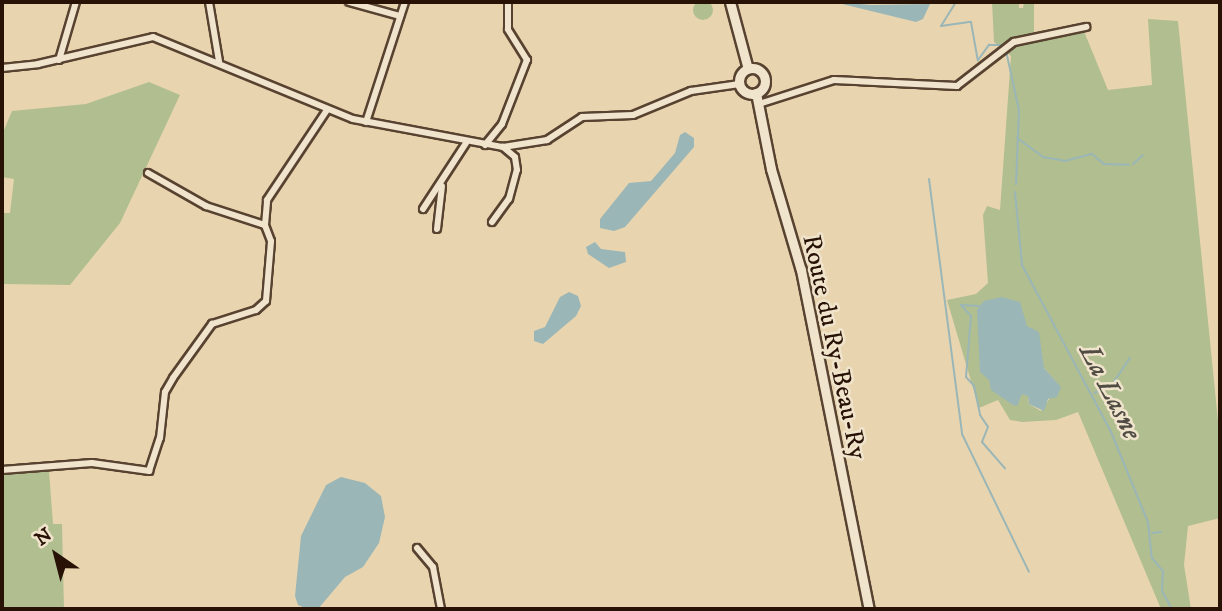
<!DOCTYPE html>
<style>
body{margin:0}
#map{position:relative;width:1222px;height:611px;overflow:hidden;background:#e8d5b0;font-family:"IM FELL DW Pica",serif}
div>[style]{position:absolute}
.green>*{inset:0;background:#b0be90}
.round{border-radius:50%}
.water>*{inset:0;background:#9bb6b6}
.stream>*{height:2px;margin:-1px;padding:0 1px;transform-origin:1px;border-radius:1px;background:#9bb6b6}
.roads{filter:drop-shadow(2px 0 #584230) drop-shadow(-2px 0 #584230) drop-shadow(0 2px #584230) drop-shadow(0 -2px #584230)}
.street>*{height:6px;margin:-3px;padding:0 3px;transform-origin:3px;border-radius:3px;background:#f0e4cc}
.secondary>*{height:9px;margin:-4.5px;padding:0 4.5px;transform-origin:4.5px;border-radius:4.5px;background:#f0e4cc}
.secondary>.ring{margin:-4.5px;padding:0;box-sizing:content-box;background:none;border:9px solid #f0e4cc;border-radius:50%}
span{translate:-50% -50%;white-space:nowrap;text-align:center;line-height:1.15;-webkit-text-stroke:5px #f0e4cc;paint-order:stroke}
.street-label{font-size:26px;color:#281105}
.water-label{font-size:28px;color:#504b43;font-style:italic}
.frame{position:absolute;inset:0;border:4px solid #281105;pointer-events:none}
.north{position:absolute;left:21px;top:520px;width:70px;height:70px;-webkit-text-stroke:5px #f0e4cc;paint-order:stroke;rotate:325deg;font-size:19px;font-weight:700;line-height:28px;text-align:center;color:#281105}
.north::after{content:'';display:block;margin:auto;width:24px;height:32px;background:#281105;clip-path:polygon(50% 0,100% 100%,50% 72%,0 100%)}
</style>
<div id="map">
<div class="green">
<i class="round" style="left:693px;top:0;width:20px;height:20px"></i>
<i style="clip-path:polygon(evenodd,992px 2px,1019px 2px,1019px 8px,1023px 8px,1024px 2px,1034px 2px,1034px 32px,1081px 24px,1108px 90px,1152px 85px,1148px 19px,1178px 21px,1220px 441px,1220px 518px,1188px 526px,1184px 565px,1191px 609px,1161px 609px,1078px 412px,1056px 420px,1022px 422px,1010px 420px,998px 400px,979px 408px,947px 300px,976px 294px,988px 283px,983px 215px,987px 206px,1000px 210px,1011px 56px,994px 42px,992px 2px,1044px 368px,1059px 385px,1041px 411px,1029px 404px,1028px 398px,1044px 368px)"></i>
<i style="clip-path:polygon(149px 82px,180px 95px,120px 223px,70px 285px,2px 284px,2px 213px,10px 213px,14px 179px,2px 177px,2px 135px,12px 111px,86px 104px)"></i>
<i style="clip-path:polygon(2px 469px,49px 471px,53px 524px,62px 524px,64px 609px,2px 609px)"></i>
</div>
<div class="water">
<i style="clip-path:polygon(834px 2px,872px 5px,930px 4px,923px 19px,916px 22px)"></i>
<i style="clip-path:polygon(685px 132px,694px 138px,694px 147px,625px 227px,614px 231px,600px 228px,600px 219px,629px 183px,651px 181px,675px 153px,680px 135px)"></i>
<i style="clip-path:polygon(595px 242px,601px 249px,625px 252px,626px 262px,609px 268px,588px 254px,586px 247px)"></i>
<i style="clip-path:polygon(569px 292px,578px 296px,581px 306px,576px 316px,543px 344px,534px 341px,534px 331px,545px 327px,560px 297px)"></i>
<i style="clip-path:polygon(1002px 297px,1020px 302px,1027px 326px,1039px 332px,1044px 368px,1061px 387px,1057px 397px,1048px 399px,1044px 411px,1029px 404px,1028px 396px,1022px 394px,1017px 406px,1013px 405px,991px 390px,989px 380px,980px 372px,977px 310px,984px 301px)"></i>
<i style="clip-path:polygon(341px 477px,365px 483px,381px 496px,385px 517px,379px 543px,363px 567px,345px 577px,318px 609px,308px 609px,298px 605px,295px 596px,301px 536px,326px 485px)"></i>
</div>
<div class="stream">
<i style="left:944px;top:2px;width:12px"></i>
<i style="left:956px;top:2px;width:28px;rotate:122deg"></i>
<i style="left:941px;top:26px;width:30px;rotate:-8deg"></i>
<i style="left:971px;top:22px;width:39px;rotate:80deg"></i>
<i style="left:978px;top:60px;width:19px;rotate:-54deg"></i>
<i style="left:989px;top:45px;width:12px"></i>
<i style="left:1006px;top:51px;width:60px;rotate:77.6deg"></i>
<i style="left:1019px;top:110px;width:74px;rotate:92.3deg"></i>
<i style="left:1017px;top:138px;width:32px;rotate:36deg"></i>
<i style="left:1043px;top:157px;width:22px;rotate:10deg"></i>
<i style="left:1065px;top:161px;width:28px;rotate:-15deg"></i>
<i style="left:1092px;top:154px;width:16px;rotate:40deg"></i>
<i style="left:1104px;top:164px;width:25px;rotate:2deg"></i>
<i style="left:1133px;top:164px;width:13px;rotate:-42deg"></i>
<i style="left:929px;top:179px;width:257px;rotate:82.6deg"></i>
<i style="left:962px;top:434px;width:153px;rotate:64.1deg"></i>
<i style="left:1015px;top:192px;width:73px;rotate:84.5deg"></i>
<i style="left:1022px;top:265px;width:189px;rotate:61.9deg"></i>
<i style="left:1111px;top:432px;width:97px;rotate:67.7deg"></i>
<i style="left:1148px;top:522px;width:36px;rotate:84deg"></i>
<i style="left:1152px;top:558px;width:17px;rotate:50deg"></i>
<i style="left:1163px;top:571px;width:20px;rotate:93deg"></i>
<i style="left:1162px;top:591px;width:21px;rotate:61deg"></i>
<i style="left:979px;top:306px;width:18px;rotate:-177deg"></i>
<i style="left:961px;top:305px;width:15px;rotate:48deg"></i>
<i style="left:971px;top:316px;width:61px;rotate:94.7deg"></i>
<i style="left:966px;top:377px;width:12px;rotate:48deg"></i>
<i style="left:974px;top:386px;width:30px;rotate:78deg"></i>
<i style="left:980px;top:415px;width:14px;rotate:56deg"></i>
<i style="left:988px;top:427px;width:16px;rotate:112deg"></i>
<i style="left:982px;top:442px;width:35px;rotate:49deg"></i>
<i style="left:1094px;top:393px;width:18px;rotate:-22deg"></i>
<i style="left:1111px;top:386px;width:34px;rotate:-56deg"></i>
<i style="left:1152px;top:533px;width:9px;rotate:-6deg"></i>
</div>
<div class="roads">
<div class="street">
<i style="left:209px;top:2px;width:60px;rotate:80.4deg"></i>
<i style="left:349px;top:2px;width:53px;rotate:15.4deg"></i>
<i style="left:59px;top:60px;width:60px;rotate:-73.7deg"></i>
<i style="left:2px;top:68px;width:36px;rotate:-6deg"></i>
<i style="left:38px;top:64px;width:118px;rotate:-13.2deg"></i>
<i style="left:153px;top:37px;width:216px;rotate:22.3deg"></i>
<i style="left:353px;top:119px;width:153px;rotate:10.6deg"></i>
<i style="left:503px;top:147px;width:45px;rotate:-9deg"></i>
<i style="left:547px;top:140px;width:42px;rotate:-33.3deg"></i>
<i style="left:582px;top:117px;width:51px;rotate:-2.2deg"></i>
<i style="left:633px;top:115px;width:63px;rotate:-22.5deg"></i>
<i style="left:691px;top:91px;width:49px;rotate:-8.3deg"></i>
<i style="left:759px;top:104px;width:79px;rotate:-17.7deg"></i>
<i style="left:834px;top:80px;width:123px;rotate:2.8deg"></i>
<i style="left:957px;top:86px;width:72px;rotate:-37.7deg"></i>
<i style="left:1014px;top:42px;width:74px;rotate:-11.8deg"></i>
<i style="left:366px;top:122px;width:126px;rotate:-72deg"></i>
<i style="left:485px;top:145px;width:27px;rotate:-51deg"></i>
<i style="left:502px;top:124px;width:69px;rotate:-68.7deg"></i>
<i style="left:527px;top:60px;width:36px;rotate:-122deg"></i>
<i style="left:508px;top:29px;width:27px;rotate:-90deg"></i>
<i style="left:148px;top:173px;width:67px;rotate:29.6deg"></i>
<i style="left:206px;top:206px;width:62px;rotate:17.9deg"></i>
<i style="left:423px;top:209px;width:79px;rotate:-56.9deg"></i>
<i style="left:492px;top:222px;width:29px;rotate:-54deg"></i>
<i style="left:509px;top:199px;width:30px;rotate:-75deg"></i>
<i style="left:517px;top:170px;width:13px;rotate:-99deg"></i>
<i style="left:515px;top:157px;width:16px;rotate:-140deg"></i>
<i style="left:437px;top:229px;width:43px;rotate:-83.4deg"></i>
<i style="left:2px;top:470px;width:90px;rotate:-4.4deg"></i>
<i style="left:92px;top:463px;width:58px;rotate:8deg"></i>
<i style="left:149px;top:471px;width:35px;rotate:-72deg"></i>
<i style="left:160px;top:438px;width:46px;rotate:-83.8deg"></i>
<i style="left:165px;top:392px;width:16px;rotate:-60deg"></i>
<i style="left:173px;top:378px;width:67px;rotate:-54.2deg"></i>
<i style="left:212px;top:324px;width:46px;rotate:-17.7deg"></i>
<i style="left:256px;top:310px;width:13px;rotate:-42deg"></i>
<i style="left:266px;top:301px;width:60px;rotate:-85.2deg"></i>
<i style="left:271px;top:241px;width:17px;rotate:-111deg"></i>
<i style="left:265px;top:225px;width:25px;rotate:-85deg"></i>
<i style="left:267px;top:200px;width:108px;rotate:-56.3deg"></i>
<i style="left:417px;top:548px;width:25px;rotate:50deg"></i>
<i style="left:433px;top:567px;width:43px;rotate:79.2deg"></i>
</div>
<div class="secondary">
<i style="left:730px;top:2px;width:69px;rotate:75deg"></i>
<i class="ring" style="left:739px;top:68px;width:17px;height:17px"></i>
<i style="left:756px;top:93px;width:77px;rotate:78.8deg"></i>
<i style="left:771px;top:169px;width:105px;rotate:73.5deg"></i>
<i style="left:801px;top:270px;width:346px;rotate:78.7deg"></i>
</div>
</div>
<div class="street-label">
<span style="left:834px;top:347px;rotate:78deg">Route du Ry-Beau-Ry</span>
</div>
<div class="water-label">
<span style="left:1110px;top:392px;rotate:63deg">La Lasne</span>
</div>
<div class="frame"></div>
<div class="north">N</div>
</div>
